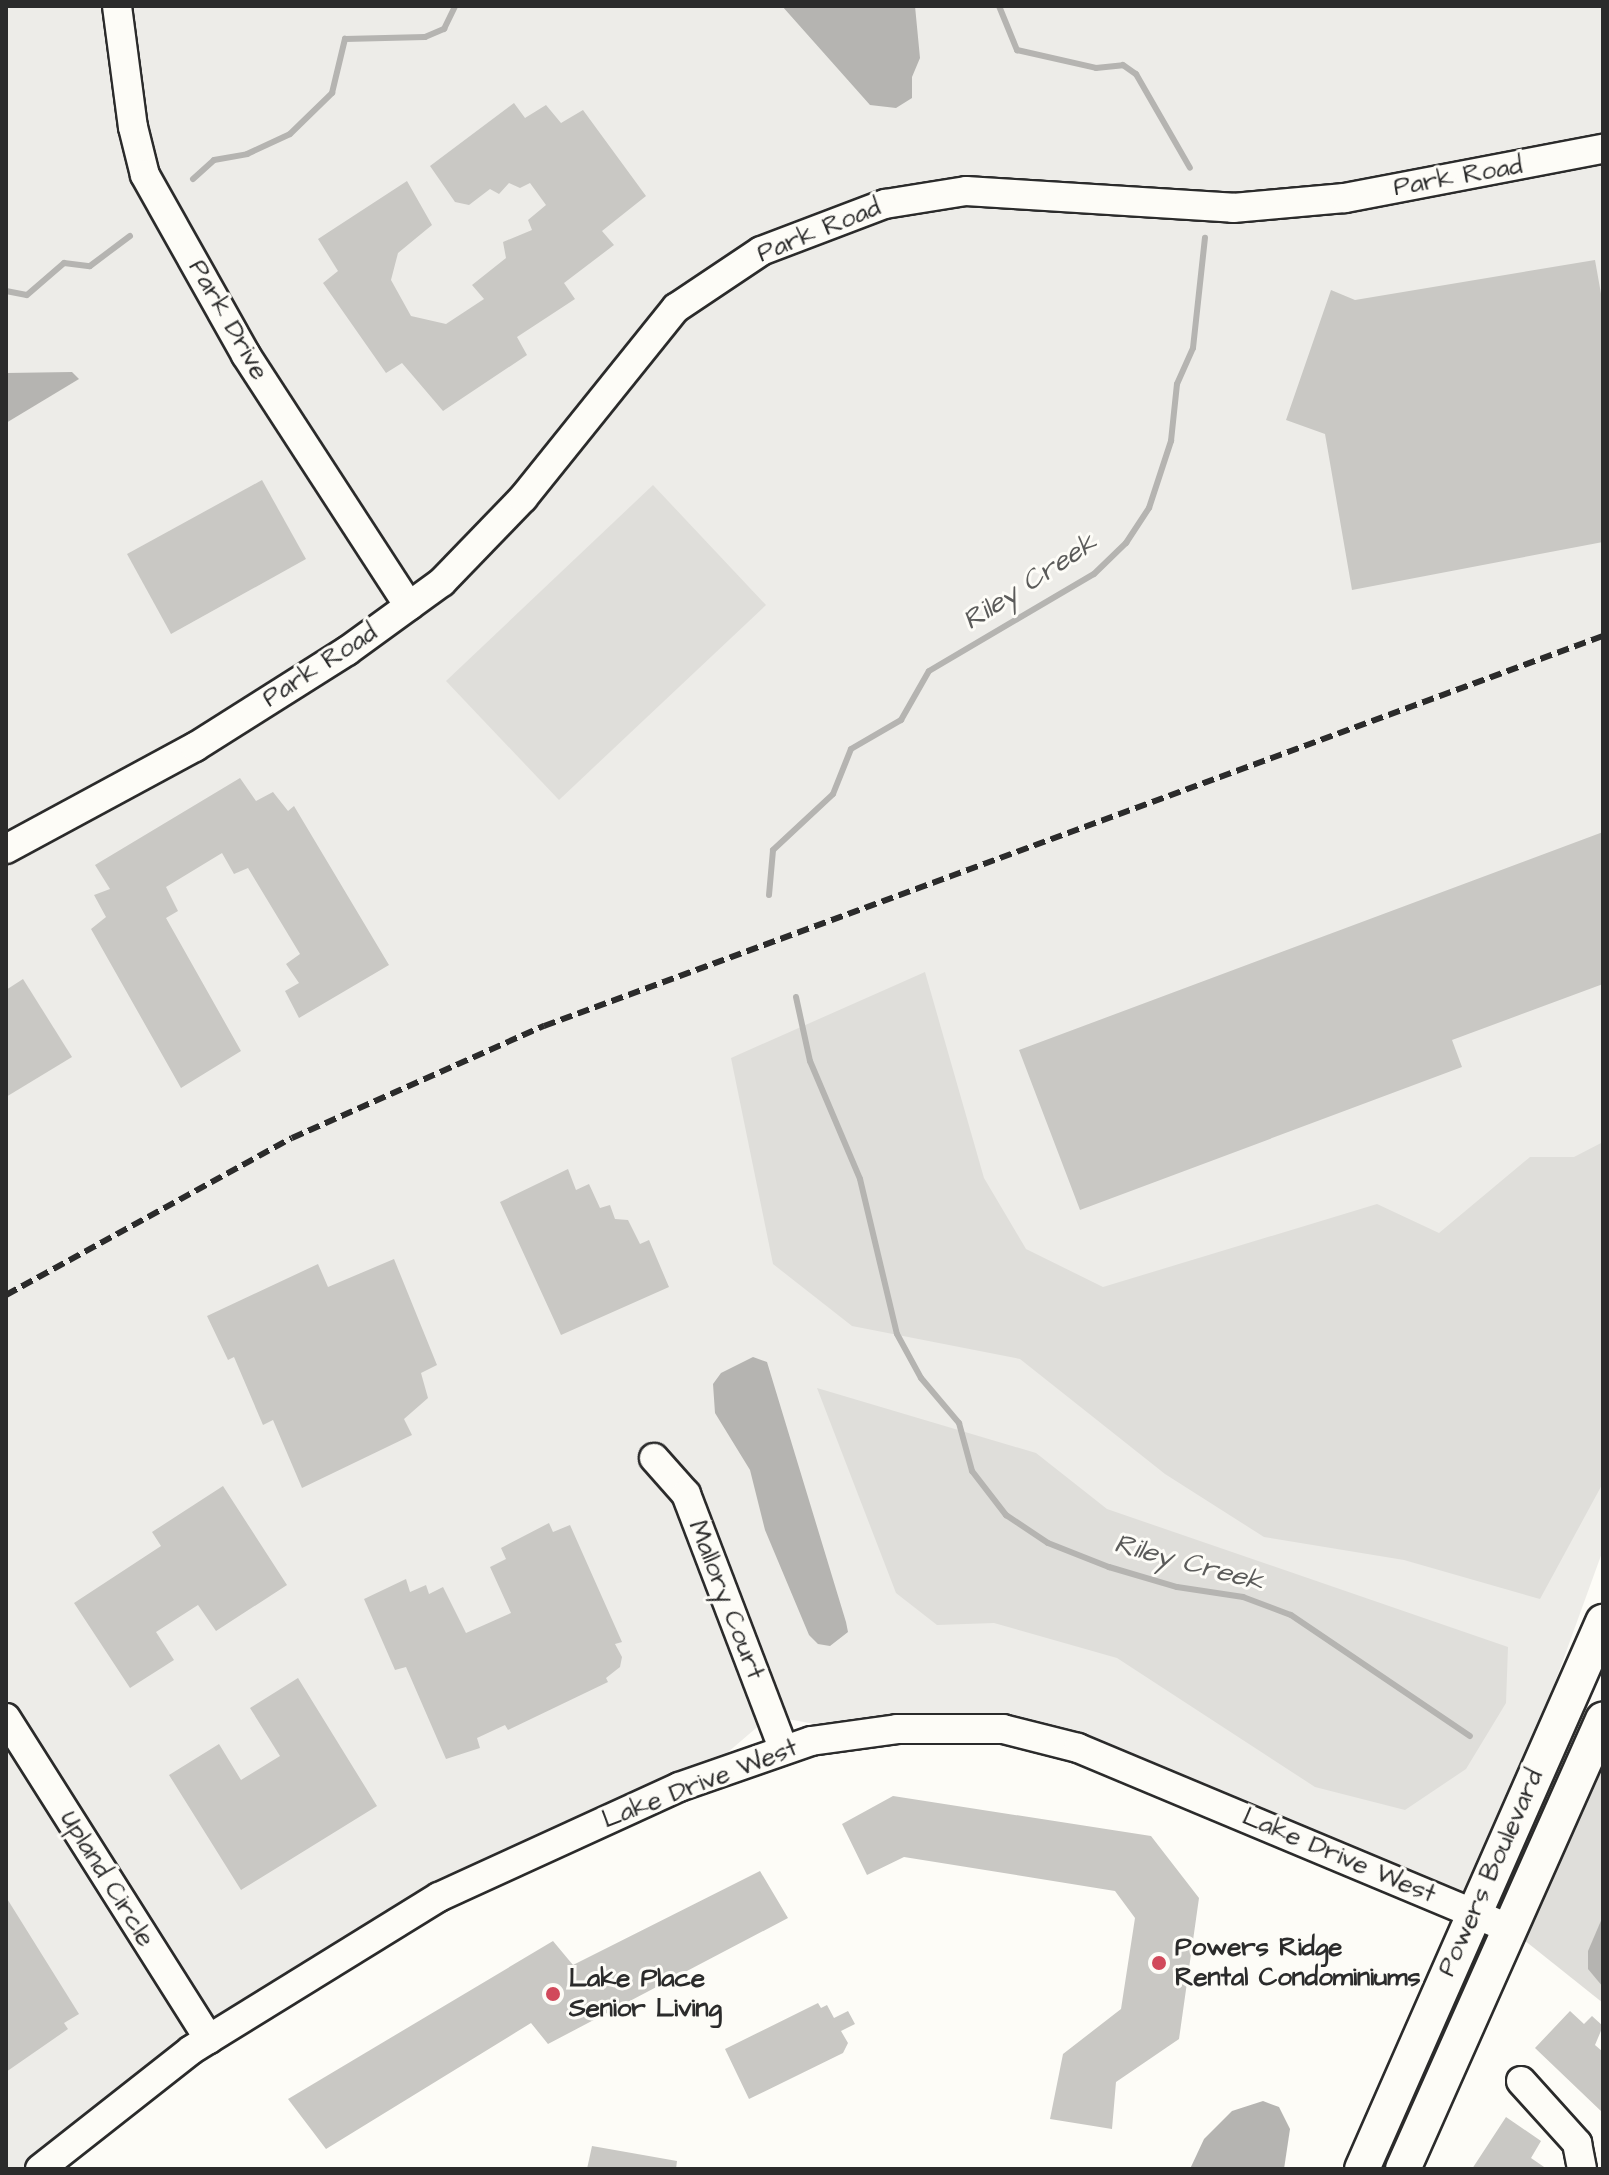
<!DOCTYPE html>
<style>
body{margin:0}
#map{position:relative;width:1609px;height:2175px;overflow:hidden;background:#fdfcf7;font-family:"Architects Daughter",sans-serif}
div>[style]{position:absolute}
.built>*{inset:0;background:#edece8}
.green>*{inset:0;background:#dfdeda}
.water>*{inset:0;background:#b5b4b1}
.stream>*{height:6px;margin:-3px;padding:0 3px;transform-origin:3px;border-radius:3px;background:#b5b4b1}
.building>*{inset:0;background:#c9c8c4}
.roads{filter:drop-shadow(2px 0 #2b2b2b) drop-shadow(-2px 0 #2b2b2b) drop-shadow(0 2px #2b2b2b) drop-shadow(0 -2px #2b2b2b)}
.minor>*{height:28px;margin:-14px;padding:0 14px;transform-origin:14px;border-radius:14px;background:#fdfcf7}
.major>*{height:34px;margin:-17px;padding:0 17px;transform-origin:17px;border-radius:17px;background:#fdfcf7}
.rail>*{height:6px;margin-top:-3px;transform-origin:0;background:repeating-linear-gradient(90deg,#2b2b2b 0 12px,transparent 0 18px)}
.dots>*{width:22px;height:22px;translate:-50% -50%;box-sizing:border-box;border:4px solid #fdfcf7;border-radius:50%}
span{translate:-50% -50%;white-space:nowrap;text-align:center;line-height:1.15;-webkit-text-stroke:6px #fdfcf7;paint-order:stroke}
.street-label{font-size:26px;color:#2b2b2b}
.poi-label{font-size:26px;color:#2b2b2b;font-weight:700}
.left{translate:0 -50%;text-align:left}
.water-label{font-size:28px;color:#5b5b5a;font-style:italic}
.frame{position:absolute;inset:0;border:8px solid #2b2b2b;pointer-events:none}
</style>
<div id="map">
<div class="built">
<i style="clip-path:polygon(6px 6px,1603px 6px,1603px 1550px,1471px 1914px,1130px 1770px,965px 1729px,866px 1733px,770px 1716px,692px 1783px,353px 1950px,40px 2169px,6px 2169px)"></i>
</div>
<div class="green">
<i style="clip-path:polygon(653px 485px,766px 605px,559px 800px,446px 681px)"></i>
<i style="clip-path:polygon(925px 972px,984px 1178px,1026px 1249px,1103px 1287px,1377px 1204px,1439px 1233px,1530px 1157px,1574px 1157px,1603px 1142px,1603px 1483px,1540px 1599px,1404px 1560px,1264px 1537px,1165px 1474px,1020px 1359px,852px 1326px,773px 1264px,731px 1058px)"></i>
<i style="clip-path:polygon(817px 1388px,1036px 1453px,1107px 1509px,1508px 1647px,1506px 1703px,1466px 1769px,1405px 1810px,1315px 1787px,1117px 1658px,994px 1623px,937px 1625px,896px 1593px)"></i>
<i style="clip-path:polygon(1603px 1719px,1603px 2003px,1509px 1928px)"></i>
</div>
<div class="water">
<i style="clip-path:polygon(782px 6px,915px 6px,920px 58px,912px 77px,912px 98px,896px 108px,870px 105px)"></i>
<i style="clip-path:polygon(72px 372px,79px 379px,6px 423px,6px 373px)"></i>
<i style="clip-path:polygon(753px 1357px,767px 1362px,846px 1622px,848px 1632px,830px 1646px,818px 1644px,809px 1635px,765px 1530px,750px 1470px,715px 1413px,713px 1384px,721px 1373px)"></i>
<i style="clip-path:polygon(1603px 1916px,1603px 1987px,1588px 1969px,1588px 1951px)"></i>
<i style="clip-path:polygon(1263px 2101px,1279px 2107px,1290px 2129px,1284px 2169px,1190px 2169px,1204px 2139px,1232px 2111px)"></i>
</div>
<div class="stream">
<i style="left:999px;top:6px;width:48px;rotate:67.8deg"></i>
<i style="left:1017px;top:50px;width:81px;rotate:12.8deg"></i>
<i style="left:1096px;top:68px;width:27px;rotate:-6deg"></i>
<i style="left:1123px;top:65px;width:16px;rotate:35deg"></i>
<i style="left:1136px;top:74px;width:108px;rotate:60.1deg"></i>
<i style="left:193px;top:179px;width:28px;rotate:-42deg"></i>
<i style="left:214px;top:160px;width:34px;rotate:-10deg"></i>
<i style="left:247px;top:154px;width:47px;rotate:-24.9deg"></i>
<i style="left:290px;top:134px;width:59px;rotate:-44.3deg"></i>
<i style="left:332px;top:93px;width:56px;rotate:-76.5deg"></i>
<i style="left:345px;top:39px;width:80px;rotate:-1.4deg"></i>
<i style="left:425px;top:37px;width:21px;rotate:-23deg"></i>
<i style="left:444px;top:29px;width:25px;rotate:-64deg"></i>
<i style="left:6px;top:291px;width:21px;rotate:11deg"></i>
<i style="left:27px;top:295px;width:49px;rotate:-40.9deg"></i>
<i style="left:64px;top:263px;width:26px;rotate:7deg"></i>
<i style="left:90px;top:266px;width:50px;rotate:-36.9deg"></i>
<i style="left:769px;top:895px;width:45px;rotate:-84.9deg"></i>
<i style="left:773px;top:850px;width:82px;rotate:-43deg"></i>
<i style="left:833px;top:794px;width:48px;rotate:-68.2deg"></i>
<i style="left:851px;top:749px;width:58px;rotate:-30.1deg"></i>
<i style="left:901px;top:720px;width:56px;rotate:-60.3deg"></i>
<i style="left:929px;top:671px;width:191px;rotate:-30.5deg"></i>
<i style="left:1094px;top:574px;width:45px;rotate:-44.1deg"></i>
<i style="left:1126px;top:543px;width:42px;rotate:-56.7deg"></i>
<i style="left:1149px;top:508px;width:71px;rotate:-71.8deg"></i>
<i style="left:1171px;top:441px;width:57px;rotate:-84deg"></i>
<i style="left:1177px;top:384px;width:39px;rotate:-66deg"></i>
<i style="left:1193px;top:348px;width:111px;rotate:-83.8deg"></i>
<i style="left:796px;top:997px;width:66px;rotate:77.7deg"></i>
<i style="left:810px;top:1061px;width:128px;rotate:67deg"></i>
<i style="left:860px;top:1179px;width:159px;rotate:76.6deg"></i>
<i style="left:897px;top:1334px;width:50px;rotate:61.4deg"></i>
<i style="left:921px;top:1378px;width:59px;rotate:49.8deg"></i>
<i style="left:959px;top:1423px;width:50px;rotate:74.8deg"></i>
<i style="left:972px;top:1471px;width:56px;rotate:52.3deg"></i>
<i style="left:1006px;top:1515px;width:50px;rotate:33.7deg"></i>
<i style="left:1048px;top:1543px;width:66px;rotate:21.5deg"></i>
<i style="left:1109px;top:1567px;width:71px;rotate:16.4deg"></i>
<i style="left:1177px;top:1587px;width:67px;rotate:8.6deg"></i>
<i style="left:1243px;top:1597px;width:51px;rotate:20.6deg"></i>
<i style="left:1291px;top:1615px;width:216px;rotate:34.1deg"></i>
</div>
<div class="building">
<i style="clip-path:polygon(514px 103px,525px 118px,546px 105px,561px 123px,583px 110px,646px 196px,602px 231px,614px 245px,564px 283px,575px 299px,517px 337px,527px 355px,443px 411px,402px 363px,386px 373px,323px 283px,338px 271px,318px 239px,407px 181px,432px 225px,398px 253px,391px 280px,411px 316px,446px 324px,484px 299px,472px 285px,506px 258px,503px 242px,532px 230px,528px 220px,546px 205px,530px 183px,520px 188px,509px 183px,499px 194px,490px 189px,469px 205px,455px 202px,430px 166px)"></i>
<i style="clip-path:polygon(1595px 260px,1603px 305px,1603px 542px,1352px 590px,1325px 434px,1286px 420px,1331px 290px,1355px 300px)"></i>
<i style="clip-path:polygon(262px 480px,306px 559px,171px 634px,127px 554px)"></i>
<i style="clip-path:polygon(240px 778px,256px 801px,273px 792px,288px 811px,294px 806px,389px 965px,299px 1018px,285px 991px,299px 983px,286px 964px,300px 954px,248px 868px,234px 874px,222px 853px,166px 887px,178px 911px,166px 918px,241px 1051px,181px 1088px,91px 929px,106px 917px,94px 895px,110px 889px,95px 865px)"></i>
<i style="clip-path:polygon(1603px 832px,1603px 984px,1452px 1040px,1462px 1067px,1080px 1210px,1019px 1050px)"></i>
<i style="clip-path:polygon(23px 979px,72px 1057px,6px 1097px,6px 990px)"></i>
<i style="clip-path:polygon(568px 1169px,576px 1190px,589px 1184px,600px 1208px,610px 1205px,615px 1219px,628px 1220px,640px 1244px,649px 1240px,669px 1287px,561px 1335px,500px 1202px)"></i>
<i style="clip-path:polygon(394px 1259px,437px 1365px,421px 1373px,428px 1398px,404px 1419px,412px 1435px,302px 1488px,273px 1420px,263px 1425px,234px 1357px,228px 1360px,207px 1316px,318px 1264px,328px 1287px)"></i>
<i style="clip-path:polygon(223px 1486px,287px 1585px,216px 1631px,198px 1605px,156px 1632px,174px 1660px,130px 1688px,74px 1603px,161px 1546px,152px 1532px)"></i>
<i style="clip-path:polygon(549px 1523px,553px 1532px,570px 1525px,622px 1642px,615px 1644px,622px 1657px,620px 1667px,606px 1678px,608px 1682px,508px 1730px,505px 1725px,477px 1738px,480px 1748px,446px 1759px,406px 1667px,395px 1670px,364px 1599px,406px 1579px,410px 1592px,426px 1585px,429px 1594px,443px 1587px,466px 1633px,511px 1613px,490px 1567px,506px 1559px,501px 1548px)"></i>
<i style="clip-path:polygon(298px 1678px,377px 1806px,241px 1890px,169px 1775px,219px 1744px,241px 1780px,280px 1756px,250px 1708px)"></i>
<i style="clip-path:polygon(893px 1796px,1151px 1836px,1199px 1898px,1179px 2039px,1116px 2082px,1112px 2129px,1050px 2119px,1063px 2054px,1121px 2009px,1135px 1918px,1115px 1891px,904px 1857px,867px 1875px,842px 1824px)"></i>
<i style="clip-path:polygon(760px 1871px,788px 1918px,548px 2044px,531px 2023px,326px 2149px,288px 2099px,553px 1941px,573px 1965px)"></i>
<i style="clip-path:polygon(6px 1897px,79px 2014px,64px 2023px,68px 2029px,6px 2072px)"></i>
<i style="clip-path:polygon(818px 2003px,821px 2008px,827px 2005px,834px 2018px,848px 2011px,855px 2024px,841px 2031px,848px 2043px,843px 2053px,749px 2099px,725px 2049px)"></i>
<i style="clip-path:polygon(1570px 2011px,1584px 2024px,1592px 2016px,1603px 2026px,1595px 2045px,1603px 2052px,1603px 2113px,1535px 2048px)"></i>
<i style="clip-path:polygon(1506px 2117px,1541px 2141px,1531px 2158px,1547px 2169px,1472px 2169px)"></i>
<i style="clip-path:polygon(592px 2146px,677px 2161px,676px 2169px,587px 2169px)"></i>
</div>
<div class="roads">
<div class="minor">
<i style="left:117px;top:6px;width:122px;rotate:82.5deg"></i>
<i style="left:133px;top:127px;width:49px;rotate:76deg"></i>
<i style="left:145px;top:175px;width:206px;rotate:60.7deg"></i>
<i style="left:246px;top:355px;width:299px;rotate:57deg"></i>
<i style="left:6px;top:849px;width:215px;rotate:-28.4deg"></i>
<i style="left:195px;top:747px;width:180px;rotate:-32.3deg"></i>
<i style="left:347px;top:651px;width:117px;rotate:-36deg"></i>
<i style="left:442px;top:582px;width:117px;rotate:-46deg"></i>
<i style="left:523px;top:498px;width:244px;rotate:-51.2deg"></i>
<i style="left:676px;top:308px;width:102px;rotate:-33.8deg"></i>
<i style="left:761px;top:251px;width:133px;rotate:-20.8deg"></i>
<i style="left:885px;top:204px;width:82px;rotate:-9.1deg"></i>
<i style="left:966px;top:191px;width:268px;rotate:3.6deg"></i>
<i style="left:1233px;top:208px;width:112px;rotate:-5.1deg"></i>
<i style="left:1345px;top:198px;width:263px;rotate:-10.8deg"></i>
<i style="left:654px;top:1458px;width:48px;rotate:48.4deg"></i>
<i style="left:686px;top:1494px;width:274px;rotate:69.1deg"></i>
<i style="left:6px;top:1718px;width:380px;rotate:57.7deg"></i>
<i style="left:1521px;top:2081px;width:84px;rotate:47.9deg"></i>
<i style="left:1577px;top:2143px;width:26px;rotate:79deg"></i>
<i style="left:40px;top:2169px;width:192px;rotate:-38.2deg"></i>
<i style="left:191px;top:2050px;width:291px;rotate:-31.7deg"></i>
<i style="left:439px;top:1897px;width:264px;rotate:-24.6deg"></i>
<i style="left:679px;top:1787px;width:140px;rotate:-19.2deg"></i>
<i style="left:811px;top:1741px;width:87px;rotate:-7.9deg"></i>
<i style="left:897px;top:1729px;width:106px"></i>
<i style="left:1003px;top:1729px;width:77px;rotate:14.2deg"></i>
<i style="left:1078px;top:1748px;width:467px;rotate:22.7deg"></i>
</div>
<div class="major">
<i style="left:1362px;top:2169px;width:598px;rotate:-66.22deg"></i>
<i style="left:1403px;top:2169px;width:492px;rotate:-66deg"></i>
</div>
</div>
<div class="rail">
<i style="left:6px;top:1295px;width:326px;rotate:-28.8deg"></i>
<i style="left:292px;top:1138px;width:276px;rotate:-24deg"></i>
<i style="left:544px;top:1026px;width:1129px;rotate:-20.22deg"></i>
</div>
<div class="dots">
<i style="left:1159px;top:1963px;background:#d1495b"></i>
<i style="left:553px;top:1994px;background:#d1495b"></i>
</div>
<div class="street-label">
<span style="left:1458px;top:177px;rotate:-10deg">Park Road</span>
<span style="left:819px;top:231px;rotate:-22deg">Park Road</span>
<span style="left:228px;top:320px;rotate:60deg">Park Drive</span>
<span style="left:320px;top:666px;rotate:-33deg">Park Road</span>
<span style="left:726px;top:1600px;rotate:69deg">Mallory Court</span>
<span style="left:700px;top:1784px;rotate:-21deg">Lake Drive West</span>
<span style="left:1339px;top:1856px;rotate:23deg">Lake Drive West</span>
<span style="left:1491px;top:1873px;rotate:-66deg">Powers Boulevard</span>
<span style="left:107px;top:1879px;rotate:58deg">Upland Circle</span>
</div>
<div class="poi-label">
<span class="left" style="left:1175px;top:1963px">Powers Ridge<br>Rental Condominiums</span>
<span class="left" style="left:569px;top:1994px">Lake Place<br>Senior Living</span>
</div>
<div class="water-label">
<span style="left:1030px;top:582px;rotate:-33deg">Riley Creek</span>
<span style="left:1189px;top:1563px;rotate:15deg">Riley Creek</span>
</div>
<div class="frame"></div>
</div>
